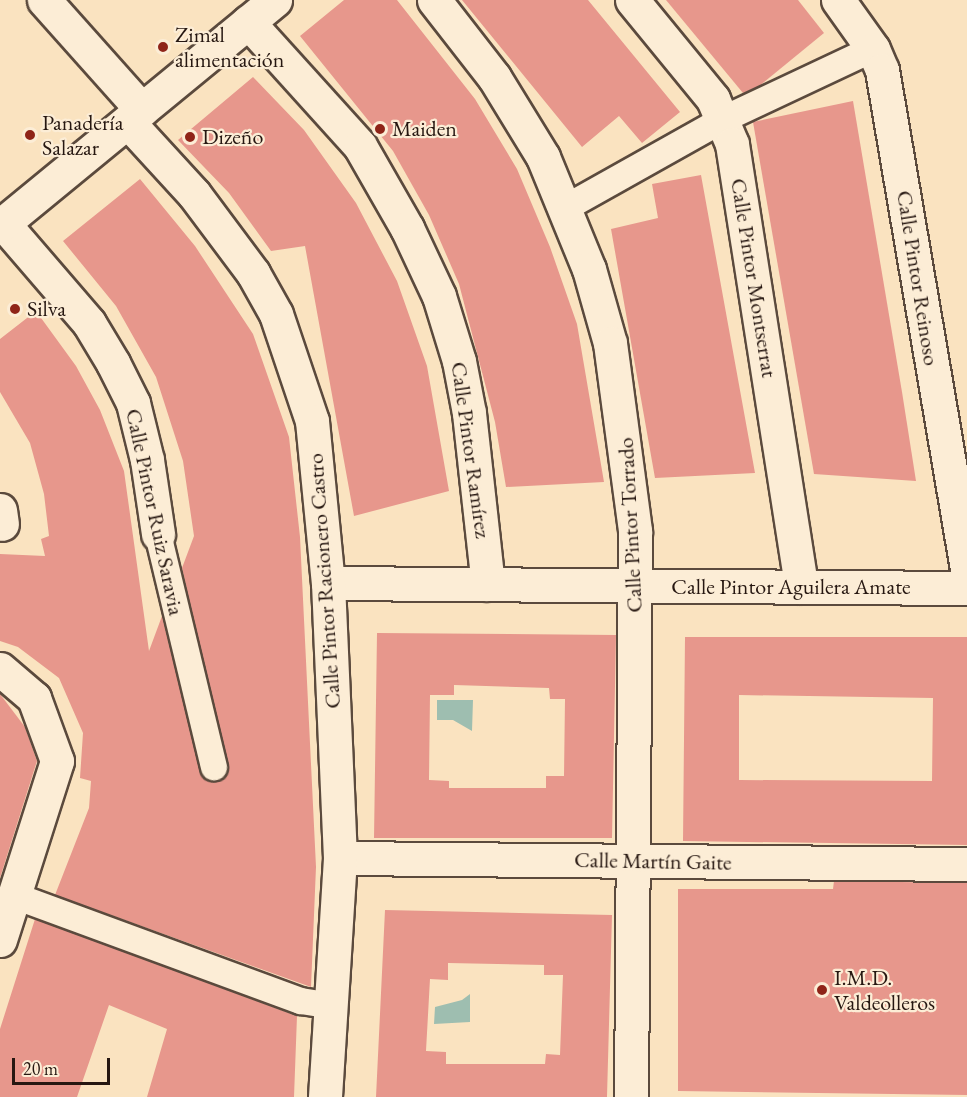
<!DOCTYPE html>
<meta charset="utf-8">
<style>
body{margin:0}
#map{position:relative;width:967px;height:1097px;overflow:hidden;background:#fae3c0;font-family:"EB Garamond",serif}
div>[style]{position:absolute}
.water>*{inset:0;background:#9ebeb0}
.building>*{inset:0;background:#e7978c}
.roads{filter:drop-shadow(2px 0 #5b4a3d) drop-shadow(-2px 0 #5b4a3d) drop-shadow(0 2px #5b4a3d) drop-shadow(0 -2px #5b4a3d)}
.pedestrian>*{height:26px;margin:-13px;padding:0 13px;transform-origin:13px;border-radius:13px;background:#fcedd6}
.minor>*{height:33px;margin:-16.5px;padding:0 16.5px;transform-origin:16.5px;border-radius:16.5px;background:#fcedd6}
.tertiary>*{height:33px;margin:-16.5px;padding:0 16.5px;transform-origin:16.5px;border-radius:16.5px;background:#fcedd6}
.secondary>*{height:33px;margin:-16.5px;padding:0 16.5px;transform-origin:16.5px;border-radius:16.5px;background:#fcedd6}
.dots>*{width:16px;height:16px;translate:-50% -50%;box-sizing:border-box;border:3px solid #fcedd6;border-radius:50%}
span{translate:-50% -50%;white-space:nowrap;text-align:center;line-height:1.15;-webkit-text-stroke:4.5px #fcedd6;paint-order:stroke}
.poi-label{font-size:22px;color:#261711}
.left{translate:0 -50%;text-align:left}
.street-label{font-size:22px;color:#261711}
.scale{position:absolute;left:12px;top:1058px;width:98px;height:27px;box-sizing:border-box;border:3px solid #261711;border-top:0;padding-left:8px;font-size:18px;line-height:21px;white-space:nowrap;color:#261711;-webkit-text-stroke:4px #fcedd6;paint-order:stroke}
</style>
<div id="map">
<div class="water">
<i style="clip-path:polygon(437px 700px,473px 700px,472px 731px,453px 720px,437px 720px)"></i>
<i style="clip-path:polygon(470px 994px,470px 1022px,434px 1024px,435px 1007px,462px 1000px)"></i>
</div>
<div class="building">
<i style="clip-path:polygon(344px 0,397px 0,475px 99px,517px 169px,550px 247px,577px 324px,604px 482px,506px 487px,495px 422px,459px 284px,429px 215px,393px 151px,300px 36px)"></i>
<i style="clip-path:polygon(462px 0,588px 0,680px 112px,642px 143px,619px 116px,582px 147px)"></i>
<i style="clip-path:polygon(666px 0,798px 0,824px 33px,758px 87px,743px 93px)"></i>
<i style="clip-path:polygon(253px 77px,304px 130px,356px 203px,397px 281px,427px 366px,449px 491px,354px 516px,305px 246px,271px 251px,229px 193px,178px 140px)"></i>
<i style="clip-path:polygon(853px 101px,902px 392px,916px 481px,814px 474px,753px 122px)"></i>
<i style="clip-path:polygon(701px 175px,755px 473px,655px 478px,611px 229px,658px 218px,652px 184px)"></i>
<i style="clip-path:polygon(140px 179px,195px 246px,253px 334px,289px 437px,300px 537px,316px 867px,311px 987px,55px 895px,89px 808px,91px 781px,80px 778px,83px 733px,59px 678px,18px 647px,0 641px,0 554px,45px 556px,41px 539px,49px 536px,44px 494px,30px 443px,0 392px,0 339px,36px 311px,76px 366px,100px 410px,124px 471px,149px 651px,162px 616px,200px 771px,204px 778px,217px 782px,228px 772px,182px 568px,194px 536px,183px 461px,156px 377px,116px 306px,63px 241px)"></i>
<i style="clip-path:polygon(evenodd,377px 633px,616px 635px,612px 838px,374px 838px,377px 633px,454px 685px,549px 688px,550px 699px,565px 699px,564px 776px,546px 776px,546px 788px,449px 788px,449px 781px,429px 780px,430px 695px,454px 695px,454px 685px)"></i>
<i style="clip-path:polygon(evenodd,685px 637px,967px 637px,967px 845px,683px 841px,685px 637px,739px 695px,933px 698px,932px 781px,739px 780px,739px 695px)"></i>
<i style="clip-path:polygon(0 694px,25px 727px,37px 761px,0 878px)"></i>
<i style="clip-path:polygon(834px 881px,967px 883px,967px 1095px,678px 1091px,678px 889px,833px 889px)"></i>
<i style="clip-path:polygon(evenodd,385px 910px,612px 915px,607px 1097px,376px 1097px,385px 910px,448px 963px,544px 965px,544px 975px,563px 975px,560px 1055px,546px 1054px,545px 1064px,446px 1064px,446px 1052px,426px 1051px,430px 979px,448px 980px,448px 963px)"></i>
<i style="clip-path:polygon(35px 919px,297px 1016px,294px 1097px,147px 1097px,167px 1029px,109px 1005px,77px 1097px,0 1097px,0 1029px)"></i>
</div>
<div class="roads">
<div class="pedestrian">
<i style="left:567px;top:207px;width:180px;rotate:-29.3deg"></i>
<i style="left:724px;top:119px;width:165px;rotate:-25.2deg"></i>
<i style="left:158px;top:534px;width:240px;rotate:76.5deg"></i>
<i style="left:15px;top:896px;width:305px;rotate:20.2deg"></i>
<i style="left:301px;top:1001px;width:32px;rotate:9deg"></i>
</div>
<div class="minor">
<i style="left:434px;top:0;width:98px;rotate:52.1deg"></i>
<i style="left:494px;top:77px;width:94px;rotate:58.5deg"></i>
<i style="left:543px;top:157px;width:121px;rotate:67.7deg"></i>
<i style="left:589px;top:269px;width:77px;rotate:74.2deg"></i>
<i style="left:610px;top:343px;width:190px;rotate:82.4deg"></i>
<i style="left:635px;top:531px;width:566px;rotate:90.4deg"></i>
<i style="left:632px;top:0;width:128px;rotate:50.7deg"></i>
<i style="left:713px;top:99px;width:49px;rotate:67.1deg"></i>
<i style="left:732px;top:144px;width:448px;rotate:81.1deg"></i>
<i style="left:838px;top:0;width:60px;rotate:54.5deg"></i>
<i style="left:873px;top:49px;width:23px;rotate:67deg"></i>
<i style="left:882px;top:70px;width:506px;rotate:80.33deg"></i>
<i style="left:248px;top:22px;width:167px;rotate:47.9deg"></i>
<i style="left:360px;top:146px;width:95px;rotate:60.2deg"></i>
<i style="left:407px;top:228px;width:75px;rotate:64.8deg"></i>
<i style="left:439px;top:296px;width:68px;rotate:72.9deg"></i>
<i style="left:459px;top:361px;width:53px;rotate:79.1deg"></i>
<i style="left:469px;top:413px;width:172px;rotate:83.7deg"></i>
<i style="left:3px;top:223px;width:132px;rotate:49.3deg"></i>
<i style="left:89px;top:323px;width:47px;rotate:59deg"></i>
<i style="left:113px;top:363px;width:45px;rotate:63.4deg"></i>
<i style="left:133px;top:403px;width:59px;rotate:76.2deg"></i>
<i style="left:147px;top:460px;width:75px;rotate:81.5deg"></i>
<i style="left:0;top:510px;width:14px;rotate:82deg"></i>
<i style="left:328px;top:583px;width:639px;rotate:0.45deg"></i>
<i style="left:0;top:669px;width:45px;rotate:40.5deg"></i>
<i style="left:34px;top:698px;width:67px;rotate:69.9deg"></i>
<i style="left:57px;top:761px;width:188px;rotate:107.7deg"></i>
<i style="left:340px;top:858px;width:627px;rotate:0.55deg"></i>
</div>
<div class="tertiary">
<i style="left:44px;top:0;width:147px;rotate:48.3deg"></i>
<i style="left:128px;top:122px;width:98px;rotate:47.5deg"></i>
<i style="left:194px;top:194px;width:99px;rotate:53.2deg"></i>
<i style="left:253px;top:273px;width:47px;rotate:60.7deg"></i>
<i style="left:276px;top:314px;width:113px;rotate:71.4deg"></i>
<i style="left:312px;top:421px;width:163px;rotate:84.4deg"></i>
<i style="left:328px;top:583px;width:275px;rotate:87.5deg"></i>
<i style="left:340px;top:858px;width:239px;rotate:93.6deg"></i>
</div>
<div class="secondary">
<i style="left:0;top:226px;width:356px;rotate:-39.4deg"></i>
</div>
</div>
<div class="dots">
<i style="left:163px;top:47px;background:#8f2418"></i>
<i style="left:380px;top:129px;background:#8f2418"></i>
<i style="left:30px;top:135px;background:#8f2418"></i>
<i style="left:190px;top:137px;background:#8f2418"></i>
<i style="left:15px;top:309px;background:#8f2418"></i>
<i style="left:822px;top:990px;background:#8f2418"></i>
</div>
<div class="poi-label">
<span class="left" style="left:175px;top:47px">Zimal<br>alimentación</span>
<span class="left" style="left:42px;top:135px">Panadería<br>Salazar</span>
<span class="left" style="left:392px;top:129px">Maiden</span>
<span class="left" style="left:202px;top:137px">Dizeño</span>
<span class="left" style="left:27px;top:309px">Silva</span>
<span class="left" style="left:834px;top:990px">I.M.D.<br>Valdeolleros</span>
</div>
<div class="street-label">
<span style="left:754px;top:278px;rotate:81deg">Calle Pintor Montserrat</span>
<span style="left:918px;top:278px;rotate:81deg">Calle Pintor Reinoso</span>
<span style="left:471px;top:450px;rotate:82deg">Calle Pintor Ramírez</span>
<span style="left:155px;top:512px;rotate:78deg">Calle Pintor Ruiz Saravia</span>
<span style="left:630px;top:525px;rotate:-93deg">Calle Pintor Torrado</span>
<span style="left:324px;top:581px;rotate:-94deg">Calle Pintor Racionero Castro</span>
<span style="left:791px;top:587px">Calle Pintor Aguilera Amate</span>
<span style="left:653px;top:861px;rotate:1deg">Calle Martín Gaite</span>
</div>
<div class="scale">20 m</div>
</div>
